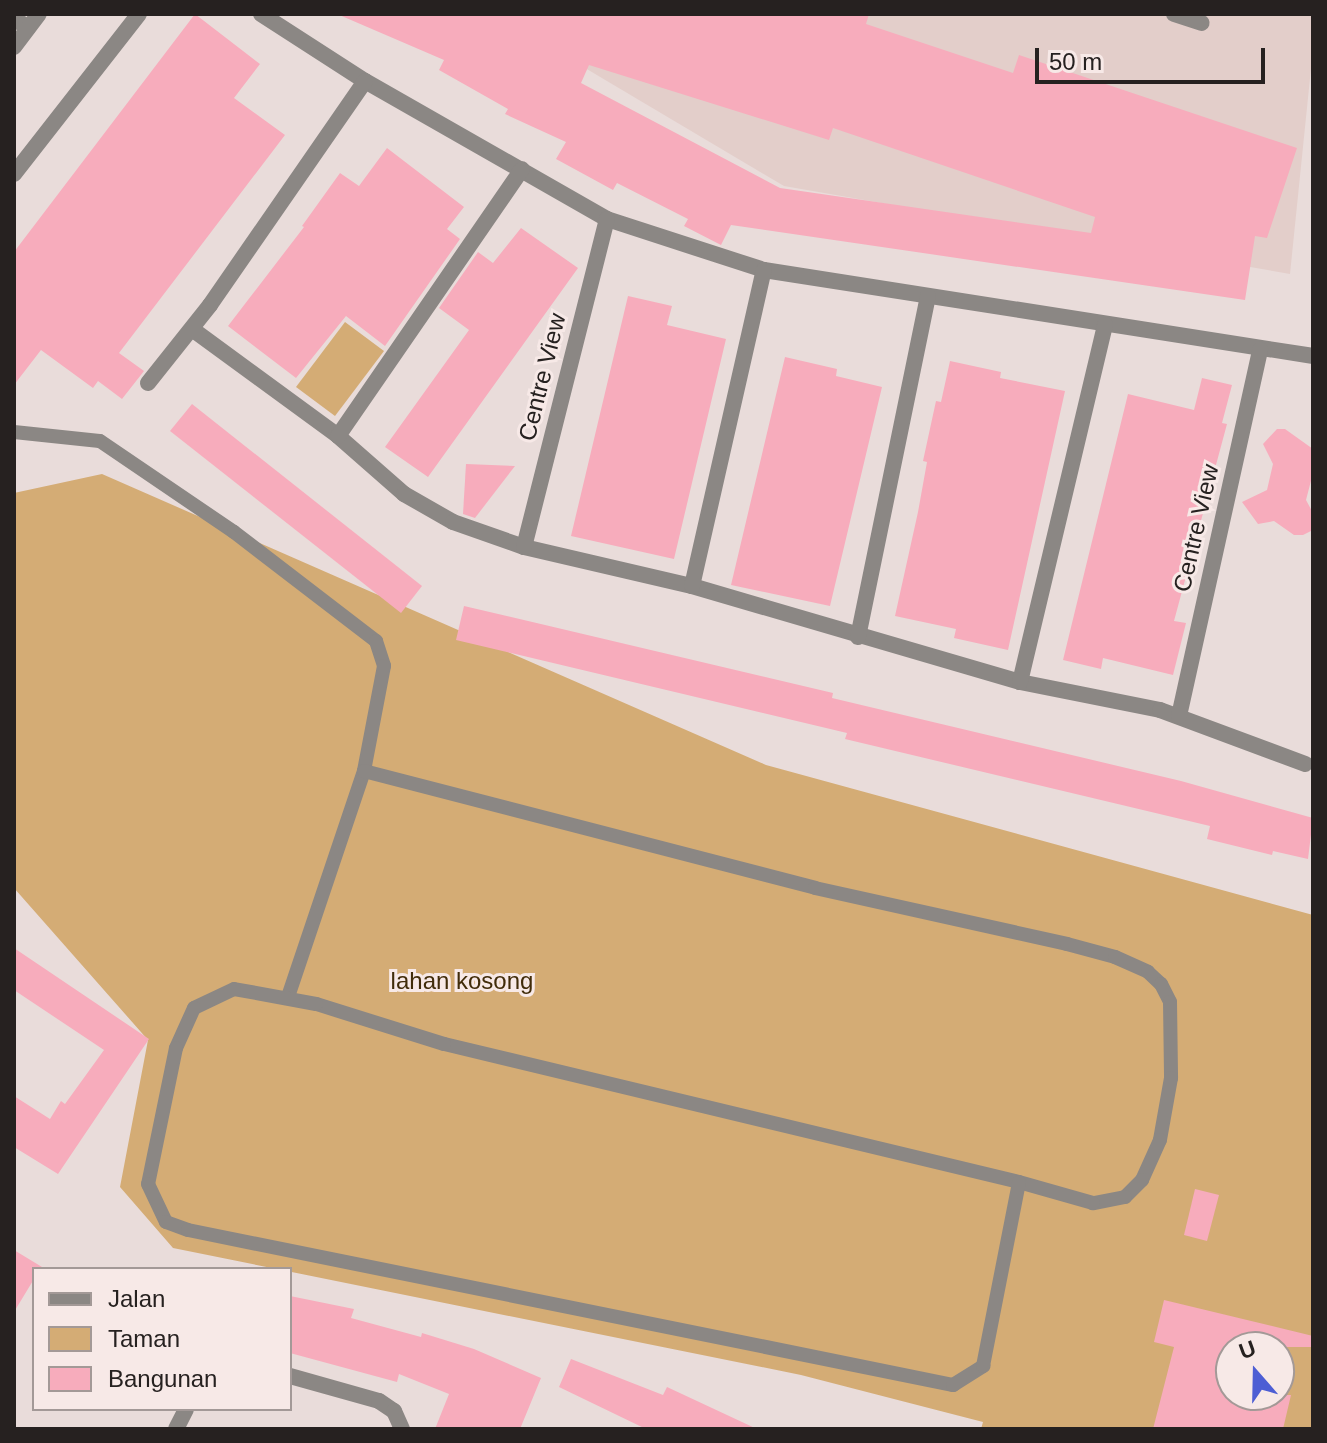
<!DOCTYPE html>
<style>
body{margin:0}
#map{position:relative;width:1327px;height:1443px;overflow:hidden;background:#e9dcda;font-family:Arial,sans-serif}
div>[style]{position:absolute}
.built>*{inset:0;background:#e3ceca}
.green>*{inset:0;background:#d4ac75}
.building>*{inset:0;background:#f7acbc}
.service>*{height:14px;margin:-7px;padding:0 7px;transform-origin:7px;border-radius:7px;background:#8b8784}
.minor>*{height:16px;margin:-8px;padding:0 8px;transform-origin:8px;border-radius:8px;background:#8b8784}
span{translate:-50% -50%;white-space:nowrap;text-align:center;line-height:1.15;-webkit-text-stroke:6px #f7e9e7;paint-order:stroke}
.street-label{font-size:24px;color:#262120}
.park-label{font-size:24px;color:#412c0a}
.frame{position:absolute;inset:0;border:16px solid #262120;pointer-events:none}
.legend{position:absolute;left:32px;top:1267px;width:260px;height:144px;box-sizing:border-box;background:#f7e9e7;border:2px solid #a39997;margin:0;padding:10px 14px;list-style:none;font-size:24px;color:#262120}
.legend li{display:flex;align-items:center;gap:16px;height:40px}
.legend b{width:40px;border:2px solid #a39997}
.north{position:absolute;left:1215px;top:1331px;width:80px;height:80px;box-sizing:border-box;background:#f7e9e7;border:2px solid #a39997;border-radius:50%;rotate:340deg;font-size:22px;font-weight:700;line-height:32px;text-align:center;color:#262120}
.north::after{content:'';display:block;margin:auto;width:28px;height:36px;background:#4d5ed4;clip-path:polygon(50% 0,100% 100%,50% 72%,0 100%)}
.scale{position:absolute;left:1035px;top:48px;width:230px;height:36px;box-sizing:border-box;border:4px solid #262120;border-top:0;padding-left:10px;font-size:24px;line-height:28px;white-space:nowrap;color:#262120;-webkit-text-stroke:6px #f7e9e7;paint-order:stroke}
</style>
<div id="map">
<div class="built">
<i style="clip-path:polygon(494px 14px,1313px 14px,1313px 49px,1290px 274px,784px 186px)"></i>
</div>
<div class="green">
<i style="clip-path:polygon(345px 322px,384px 351px,335px 416px,296px 387px)"></i>
<i style="clip-path:polygon(evenodd,102px 474px,766px 765px,1313px 915px,1313px 1429px,981px 1429px,983px 1422px,801px 1375px,173px 1248px,120px 1187px,148px 1040px,14px 888px,14px 493px,102px 474px,1231px 1347px,1279px 1347px,1279px 1395px,1231px 1395px,1231px 1347px)"></i>
</div>
<div class="building">
<i style="clip-path:polygon(195px 14px,260px 64px,234px 98px,285px 135px,119px 353px,144px 371px,122px 399px,98px 381px,93px 388px,41px 350px,14px 385px,14px 252px)"></i>
<i style="clip-path:polygon(evenodd,337px 14px,869px 14px,866px 24px,1013px 73px,1019px 55px,1297px 148px,1267px 238px,1255px 236px,1245px 300px,731px 225px,721px 245px,684px 226px,688px 219px,617px 183px,613px 190px,556px 159px,566px 142px,505px 114px,508px 109px,439px 70px,444px 60px,337px 14px,589px 65px,829px 140px,833px 128px,1095px 217px,1091px 233px,780px 188px,581px 83px,589px 65px)"></i>
<i style="clip-path:polygon(387px 148px,464px 207px,447px 229px,460px 239px,385px 346px,346px 316px,296px 378px,228px 326px,304px 227px,302px 226px,340px 173px,359px 186px)"></i>
<i style="clip-path:polygon(521px 228px,578px 268px,428px 477px,385px 447px,469px 330px,439px 308px,478px 252px,493px 263px)"></i>
<i style="clip-path:polygon(628px 296px,672px 306px,667px 325px,726px 339px,674px 559px,571px 536px)"></i>
<i style="clip-path:polygon(785px 357px,837px 369px,836px 376px,882px 387px,830px 606px,731px 585px)"></i>
<i style="clip-path:polygon(950px 361px,1001px 372px,1000px 378px,1065px 391px,1008px 650px,954px 638px,956px 629px,895px 616px,918px 512px,927px 462px,923px 461px,936px 401px,941px 402px)"></i>
<i style="clip-path:polygon(1202px 378px,1232px 385px,1222px 423px,1227px 424px,1174px 621px,1186px 623px,1173px 675px,1103px 658px,1101px 669px,1063px 660px,1128px 394px,1194px 410px)"></i>
<i style="clip-path:polygon(192px 404px,422px 586px,401px 613px,170px 431px)"></i>
<i style="clip-path:polygon(1277px 429px,1285px 429px,1313px 449px,1313px 473px,1306px 500px,1313px 513px,1313px 530px,1303px 535px,1294px 535px,1274px 521px,1258px 524px,1242px 502px,1267px 490px,1273px 464px,1263px 444px)"></i>
<i style="clip-path:polygon(466px 464px,515px 466px,475px 518px,463px 514px)"></i>
<i style="clip-path:polygon(464px 606px,833px 693px,832px 698px,1181px 781px,1313px 818px,1308px 859px,1273px 851px,1272px 855px,1207px 839px,1210px 826px,845px 739px,847px 733px,456px 640px)"></i>
<i style="clip-path:polygon(14px 948px,149px 1039px,58px 1174px,14px 1147px,14px 1096px,50px 1119px,61px 1101px,65px 1104px,104px 1050px,14px 990px)"></i>
<i style="clip-path:polygon(1195px 1189px,1219px 1195px,1207px 1241px,1184px 1235px)"></i>
<i style="clip-path:polygon(14px 1250px,42px 1267px,34px 1269px,34px 1279px,14px 1312px)"></i>
<i style="clip-path:polygon(290px 1296px,354px 1309px,351px 1318px,421px 1337px,422px 1333px,474px 1349px,541px 1378px,520px 1429px,435px 1429px,449px 1394px,399px 1374px,397px 1382px,290px 1353px)"></i>
<i style="clip-path:polygon(1164px 1300px,1313px 1336px,1313px 1347px,1231px 1347px,1231px 1395px,1291px 1395px,1283px 1429px,1153px 1429px,1174px 1347px,1154px 1342px)"></i>
<i style="clip-path:polygon(571px 1359px,663px 1395px,667px 1387px,757px 1429px,646px 1429px,559px 1387px)"></i>
</div>
<div class="service">
<i style="left:14px;top:432px;width:86px;rotate:6deg"></i>
<i style="left:100px;top:441px;width:162px;rotate:34.2deg"></i>
<i style="left:234px;top:532px;width:179px;rotate:37.5deg"></i>
<i style="left:376px;top:641px;width:26px;rotate:72deg"></i>
<i style="left:384px;top:666px;width:107px;rotate:100.8deg"></i>
<i style="left:364px;top:771px;width:238px;rotate:108.6deg"></i>
<i style="left:364px;top:771px;width:466px;rotate:14.5deg"></i>
<i style="left:815px;top:888px;width:258px;rotate:12.5deg"></i>
<i style="left:1067px;top:944px;width:50px;rotate:15.2deg"></i>
<i style="left:1115px;top:957px;width:36px;rotate:24deg"></i>
<i style="left:1148px;top:972px;width:18px;rotate:43deg"></i>
<i style="left:1161px;top:984px;width:20px;rotate:63deg"></i>
<i style="left:1170px;top:1002px;width:76px;rotate:89.2deg"></i>
<i style="left:1171px;top:1078px;width:63px;rotate:100.1deg"></i>
<i style="left:1160px;top:1140px;width:44px;rotate:114.2deg"></i>
<i style="left:1142px;top:1180px;width:24px;rotate:135deg"></i>
<i style="left:1125px;top:1197px;width:33px;rotate:169deg"></i>
<i style="left:1093px;top:1203px;width:77px;rotate:-164.2deg"></i>
<i style="left:1019px;top:1182px;width:591px;rotate:-166.5deg"></i>
<i style="left:444px;top:1044px;width:134px;rotate:-162.6deg"></i>
<i style="left:316px;top:1004px;width:83px;rotate:-169.6deg"></i>
<i style="left:234px;top:989px;width:44px;rotate:154.6deg"></i>
<i style="left:194px;top:1008px;width:44px;rotate:114.2deg"></i>
<i style="left:176px;top:1048px;width:139px;rotate:101.6deg"></i>
<i style="left:148px;top:1184px;width:42px;rotate:64.7deg"></i>
<i style="left:166px;top:1222px;width:23px;rotate:20deg"></i>
<i style="left:188px;top:1230px;width:781px;rotate:11.45deg"></i>
<i style="left:953px;top:1385px;width:36px;rotate:-32deg"></i>
<i style="left:983px;top:1366px;width:187px;rotate:-78.9deg"></i>
</div>
<div class="minor">
<i style="left:261px;top:14px;width:124px;rotate:32.8deg"></i>
<i style="left:365px;top:81px;width:279px;rotate:29.7deg"></i>
<i style="left:607px;top:219px;width:165px;rotate:18deg"></i>
<i style="left:764px;top:270px;width:556px;rotate:8.9deg"></i>
<i style="left:1174px;top:14px;width:29px;rotate:18deg"></i>
<i style="left:14px;top:18px;width:17px;rotate:36deg"></i>
<i style="left:14px;top:47px;width:41px;rotate:-52.9deg"></i>
<i style="left:14px;top:174px;width:203px;rotate:-52deg"></i>
<i style="left:192px;top:329px;width:181px;rotate:36.2deg"></i>
<i style="left:338px;top:436px;width:88px;rotate:41.3deg"></i>
<i style="left:404px;top:494px;width:56px;rotate:29.7deg"></i>
<i style="left:453px;top:522px;width:75px;rotate:19.4deg"></i>
<i style="left:524px;top:547px;width:172px;rotate:13.1deg"></i>
<i style="left:692px;top:586px;width:342px;rotate:16.3deg"></i>
<i style="left:1020px;top:682px;width:143px;rotate:11.3deg"></i>
<i style="left:1160px;top:710px;width:155px;rotate:20.4deg"></i>
<i style="left:148px;top:383px;width:100px;rotate:-51.5deg"></i>
<i style="left:210px;top:305px;width:272px;rotate:-55.3deg"></i>
<i style="left:338px;top:436px;width:324px;rotate:-55.4deg"></i>
<i style="left:524px;top:547px;width:338px;rotate:-75.8deg"></i>
<i style="left:692px;top:586px;width:324px;rotate:-77.2deg"></i>
<i style="left:858px;top:637px;width:348px;rotate:-78.4deg"></i>
<i style="left:1020px;top:682px;width:367px;rotate:-76.6deg"></i>
<i style="left:1179px;top:716px;width:375px;rotate:-77.5deg"></i>
<i style="left:290px;top:1376px;width:92px;rotate:15.7deg"></i>
<i style="left:379px;top:1401px;width:18px;rotate:34deg"></i>
<i style="left:394px;top:1411px;width:20px;rotate:66deg"></i>
<i style="left:176px;top:1429px;width:22px;rotate:-63deg"></i>
</div>
<div class="street-label">
<span style="left:542px;top:377px;rotate:-76deg">Centre View</span>
<span style="left:1196px;top:528px;rotate:-77deg">Centre View</span>
</div>
<div class="park-label">
<span style="left:462px;top:981px">lahan kosong</span>
</div>
<div class="frame"></div>
<ul class="legend">
<li><b style="height:10px;background:#8b8784"></b>Jalan</li>
<li><b style="height:22px;background:#d4ac75"></b>Taman</li>
<li><b style="height:22px;background:#f7acbc"></b>Bangunan</li>
</ul>
<div class="north">U</div>
<div class="scale">50 m</div>
</div>
